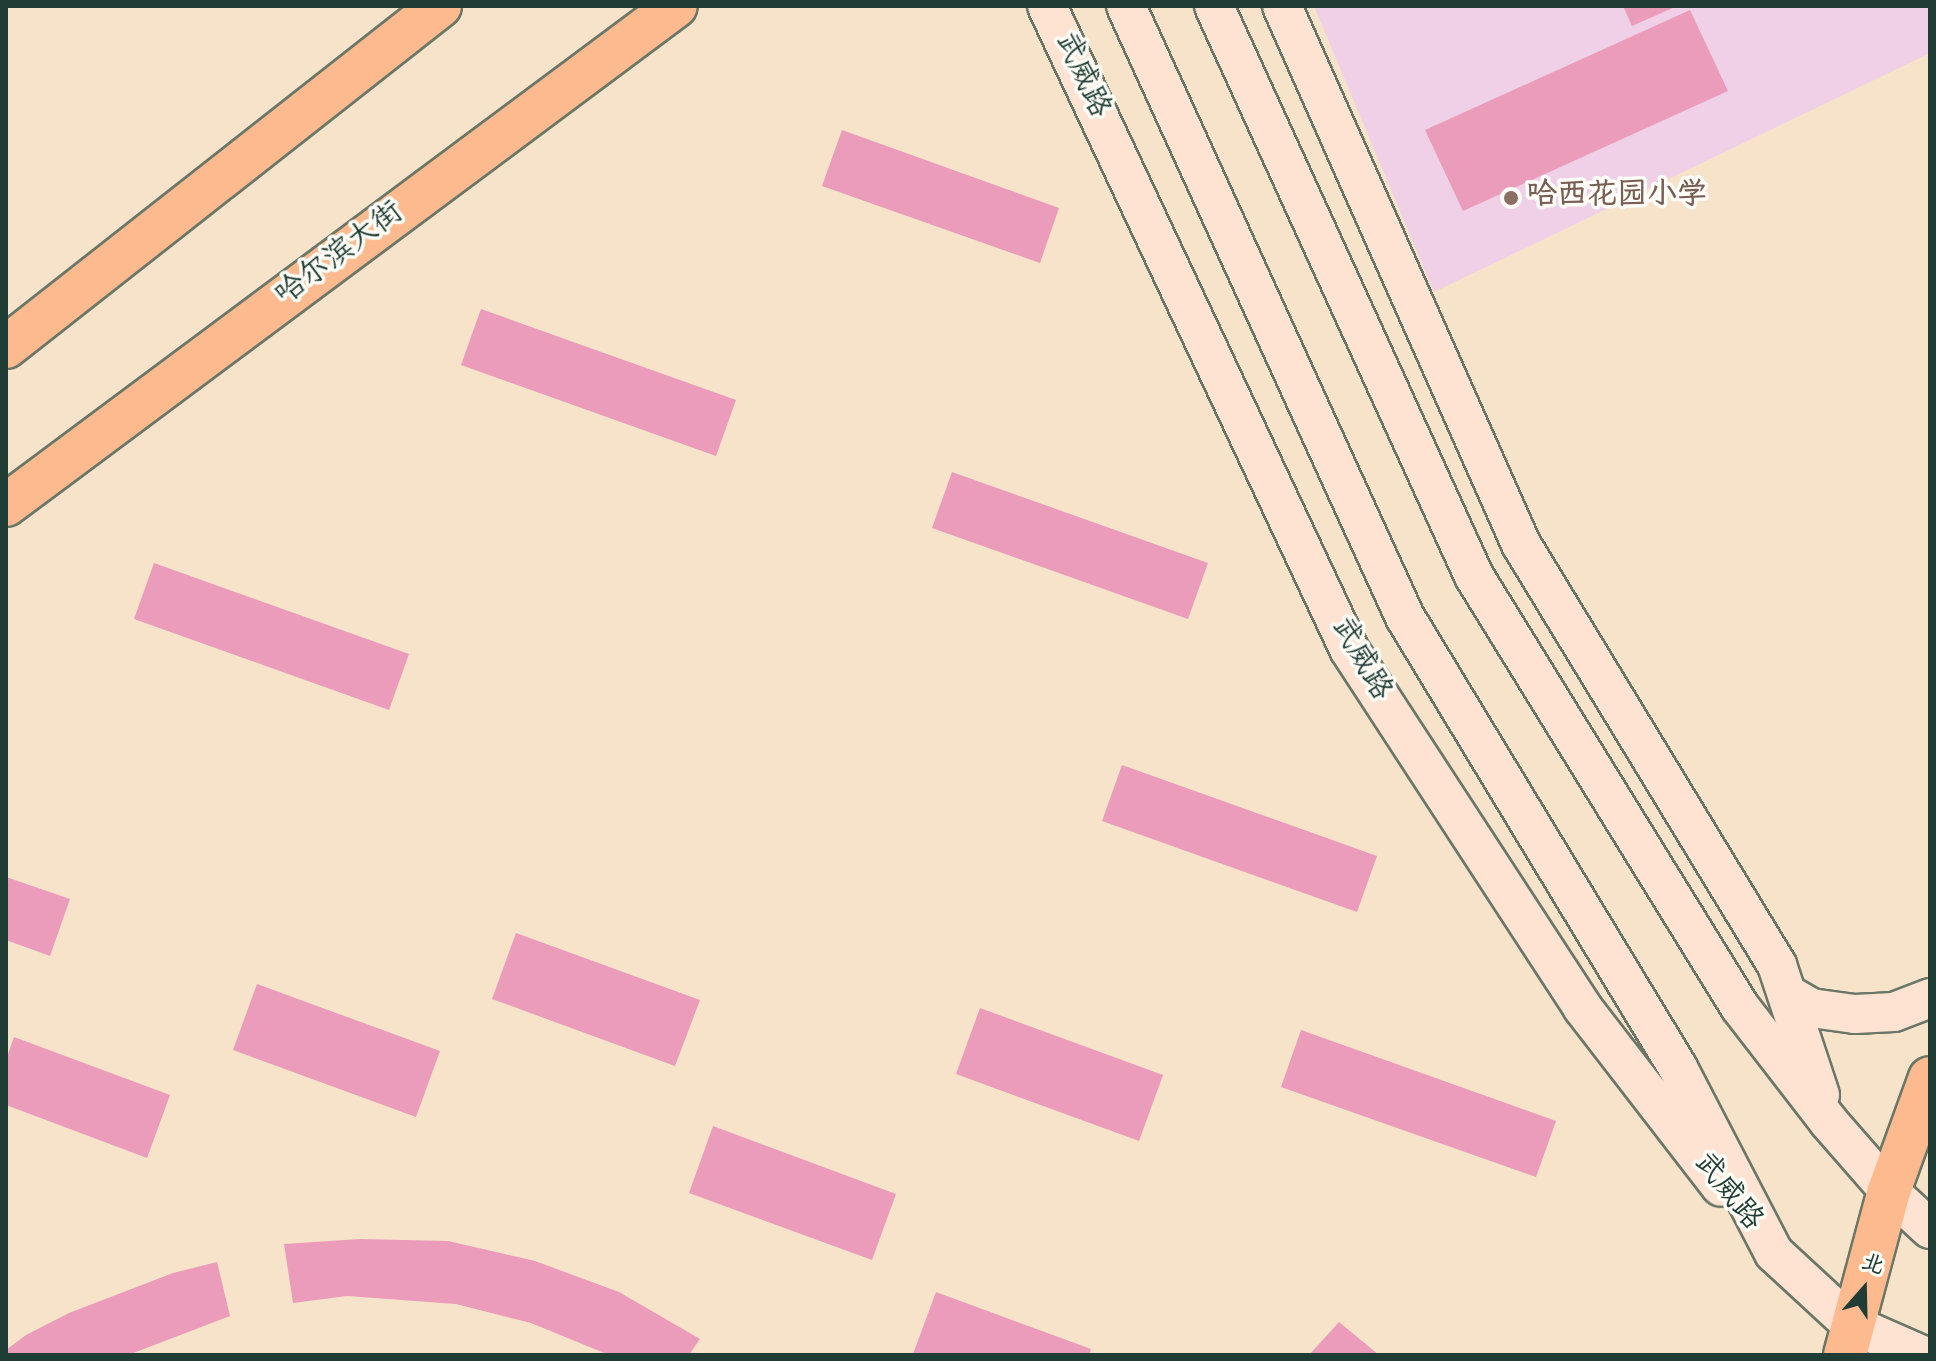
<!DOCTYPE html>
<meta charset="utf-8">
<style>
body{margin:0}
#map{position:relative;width:1936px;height:1361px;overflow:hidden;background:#f6e3ca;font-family:"Gochi Hand","LXGW WenKai TC",sans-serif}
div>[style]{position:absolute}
.built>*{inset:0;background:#efd0e6}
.building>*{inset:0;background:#eb9cba}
.roads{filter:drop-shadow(2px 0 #6a7768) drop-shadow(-2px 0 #6a7768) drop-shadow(0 2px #6a7768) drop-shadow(0 -2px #6a7768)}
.secondary>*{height:38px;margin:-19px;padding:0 19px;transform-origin:19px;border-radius:19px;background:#fee3d2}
.primary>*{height:42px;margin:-21px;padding:0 21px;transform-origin:21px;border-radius:21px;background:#fcba8e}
.dots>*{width:22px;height:22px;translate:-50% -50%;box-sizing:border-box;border:4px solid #fdfcf7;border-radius:50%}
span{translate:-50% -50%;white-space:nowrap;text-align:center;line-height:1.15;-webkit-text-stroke:7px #fdfcf7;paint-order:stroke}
.street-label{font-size:30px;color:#1f3d34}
.education-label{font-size:30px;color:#785e54;font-weight:700}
.left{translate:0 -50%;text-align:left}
.frame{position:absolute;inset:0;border:8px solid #1f3d34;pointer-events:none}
.north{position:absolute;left:1824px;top:1249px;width:80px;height:80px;-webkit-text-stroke:6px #fdfcf7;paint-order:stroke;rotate:20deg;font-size:22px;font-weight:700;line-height:32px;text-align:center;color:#1f3d34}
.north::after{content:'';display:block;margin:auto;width:28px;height:36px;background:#1f3d34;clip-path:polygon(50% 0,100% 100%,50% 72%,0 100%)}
</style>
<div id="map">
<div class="built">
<i style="clip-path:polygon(1314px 6px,1930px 6px,1930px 53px,1434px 292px)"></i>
</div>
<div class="building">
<i style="clip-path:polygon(1623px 6px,1677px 6px,1632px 26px)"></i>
<i style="clip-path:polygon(1690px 10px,1728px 91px,1463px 211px,1425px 130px)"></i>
<i style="clip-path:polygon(842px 130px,1059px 208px,1040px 263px,822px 186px)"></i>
<i style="clip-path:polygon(481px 309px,736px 400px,716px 456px,461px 365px)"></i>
<i style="clip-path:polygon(952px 472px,1208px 563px,1188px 619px,932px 528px)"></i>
<i style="clip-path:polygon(154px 563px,409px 654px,389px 710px,134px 619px)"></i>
<i style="clip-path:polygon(1122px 765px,1377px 856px,1357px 912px,1102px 821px)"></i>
<i style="clip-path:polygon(6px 877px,70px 899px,50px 956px,6px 940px)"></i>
<i style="clip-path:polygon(516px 933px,700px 1000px,675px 1066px,492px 999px)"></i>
<i style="clip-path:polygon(257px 984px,440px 1051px,416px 1117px,233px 1050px)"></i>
<i style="clip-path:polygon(980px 1008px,1163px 1075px,1139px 1141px,956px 1074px)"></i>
<i style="clip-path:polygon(1301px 1030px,1556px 1121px,1536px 1177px,1281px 1087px)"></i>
<i style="clip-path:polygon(14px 1037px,170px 1095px,147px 1158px,6px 1105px,6px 1060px)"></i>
<i style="clip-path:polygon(713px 1126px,896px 1194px,872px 1260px,689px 1193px)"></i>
<i style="clip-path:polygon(360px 1239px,448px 1241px,535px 1261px,619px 1292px,700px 1339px,689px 1355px,609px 1355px,531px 1323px,456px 1304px,347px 1296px,293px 1303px,284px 1244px)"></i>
<i style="clip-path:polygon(217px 1262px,230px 1316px,128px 1355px,6px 1355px,6px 1350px,26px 1335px,69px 1313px,173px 1273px)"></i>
<i style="clip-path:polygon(936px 1292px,1091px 1349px,1089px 1355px,913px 1354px)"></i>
<i style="clip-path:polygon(1339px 1322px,1379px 1355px,1309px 1355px)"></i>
</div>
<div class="roads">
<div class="secondary">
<i style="left:1047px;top:6px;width:710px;rotate:64.84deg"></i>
<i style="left:1349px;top:649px;width:427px;rotate:56.9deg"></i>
<i style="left:1582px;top:1007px;width:227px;rotate:52.3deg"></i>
<i style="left:1126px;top:6px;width:672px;rotate:65.46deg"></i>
<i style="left:1405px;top:617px;width:527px;rotate:58.81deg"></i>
<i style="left:1678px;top:1068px;width:208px;rotate:62.6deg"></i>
<i style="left:1774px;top:1253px;width:105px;rotate:42.7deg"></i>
<i style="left:1851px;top:1324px;width:77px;rotate:23.6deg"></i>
<i style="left:1214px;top:6px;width:626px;rotate:65.48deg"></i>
<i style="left:1474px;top:576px;width:506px;rotate:58.32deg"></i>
<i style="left:1740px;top:1007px;width:144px;rotate:52.3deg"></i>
<i style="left:1828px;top:1121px;width:93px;rotate:48.9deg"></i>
<i style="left:1889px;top:1191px;width:56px;rotate:42.8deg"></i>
<i style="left:1282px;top:6px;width:589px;rotate:66.05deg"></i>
<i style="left:1521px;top:544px;width:493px;rotate:58.7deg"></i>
<i style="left:1777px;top:965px;width:137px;rotate:71.7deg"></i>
<i style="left:1787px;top:994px;width:28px;rotate:30deg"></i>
<i style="left:1811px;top:1008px;width:44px;rotate:7.8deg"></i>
<i style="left:1855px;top:1014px;width:39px;rotate:-3deg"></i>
<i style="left:1894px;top:1012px;width:39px;rotate:-21deg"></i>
</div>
<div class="primary">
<i style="left:6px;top:347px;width:552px;rotate:-38.16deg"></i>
<i style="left:6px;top:505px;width:835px;rotate:-36.68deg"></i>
<i style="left:1845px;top:1355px;width:170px;rotate:-75deg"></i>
<i style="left:1889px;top:1191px;width:120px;rotate:-70.1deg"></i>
</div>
</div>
<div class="dots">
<i style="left:1511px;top:198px;background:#8d6e63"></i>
</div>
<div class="street-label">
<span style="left:1080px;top:76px;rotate:65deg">武威路</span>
<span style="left:341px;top:256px;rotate:-37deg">哈尔滨大街</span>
<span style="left:1359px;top:660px;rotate:60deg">武威路</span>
<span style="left:1726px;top:1193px;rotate:51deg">武威路</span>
</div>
<div class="education-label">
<span class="left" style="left:1527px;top:198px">哈西花园小学</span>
</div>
<div class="frame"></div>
<div class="north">北</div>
</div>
